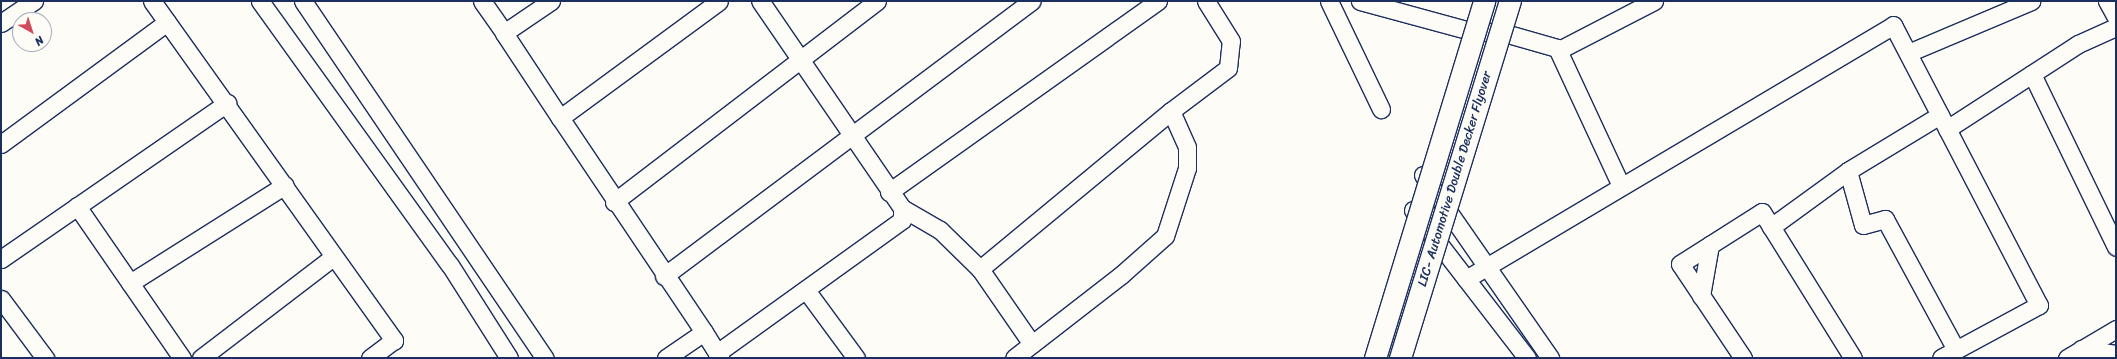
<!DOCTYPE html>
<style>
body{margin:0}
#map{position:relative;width:2117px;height:359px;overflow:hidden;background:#fdfcf7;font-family:Sriracha,sans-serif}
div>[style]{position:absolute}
.roads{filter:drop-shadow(1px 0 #1b2f5e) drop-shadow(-1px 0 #1b2f5e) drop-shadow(0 1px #1b2f5e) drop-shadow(0 -1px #1b2f5e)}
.minor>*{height:17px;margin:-8.5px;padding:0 8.5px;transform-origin:8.5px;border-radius:8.5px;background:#fdfcf7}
.rail>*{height:3px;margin-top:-1.5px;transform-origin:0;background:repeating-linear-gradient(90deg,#1b2f5e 0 6px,transparent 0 9px)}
.bridges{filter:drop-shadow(1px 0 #1b2f5e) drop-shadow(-1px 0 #1b2f5e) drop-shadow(0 1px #1b2f5e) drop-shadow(0 -1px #1b2f5e)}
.major-bridge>*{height:21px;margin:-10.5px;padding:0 10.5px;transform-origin:10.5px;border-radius:10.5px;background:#fdfcf7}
span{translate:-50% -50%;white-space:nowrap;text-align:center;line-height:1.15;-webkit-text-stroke:3px #fdfcf7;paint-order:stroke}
.street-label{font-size:13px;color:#1b2f5e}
.frame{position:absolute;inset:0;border:2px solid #1b2f5e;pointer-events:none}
.north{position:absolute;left:12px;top:12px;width:40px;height:40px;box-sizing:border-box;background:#fdfcf7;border:1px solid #a3aaba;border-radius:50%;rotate:141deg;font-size:11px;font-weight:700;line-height:16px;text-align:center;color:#1b2f5e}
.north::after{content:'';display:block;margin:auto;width:14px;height:18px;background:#d1495b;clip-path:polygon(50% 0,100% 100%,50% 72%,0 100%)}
</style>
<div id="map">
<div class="roads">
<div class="minor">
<i style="left:152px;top:1px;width:417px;rotate:54.5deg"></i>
<i style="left:394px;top:340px;width:30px;rotate:143deg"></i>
<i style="left:260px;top:1px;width:325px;rotate:54.3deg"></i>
<i style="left:450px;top:265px;width:110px;rotate:57.6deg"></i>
<i style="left:303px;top:1px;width:431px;rotate:55.9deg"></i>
<i style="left:482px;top:1px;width:39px;rotate:55deg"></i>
<i style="left:551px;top:1px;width:57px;rotate:145.8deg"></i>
<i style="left:504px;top:33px;width:102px;rotate:56.6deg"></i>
<i style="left:1329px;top:1px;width:120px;rotate:64.3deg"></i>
<i style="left:1360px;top:1px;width:111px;rotate:15.2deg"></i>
<i style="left:1467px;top:30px;width:41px;rotate:5.6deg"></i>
<i style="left:1508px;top:34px;width:51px;rotate:15.9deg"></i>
<i style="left:1557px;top:48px;width:152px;rotate:65.1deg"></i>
<i style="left:2107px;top:1px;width:18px;rotate:61deg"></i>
<i style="left:1px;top:23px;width:40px;rotate:-34deg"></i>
<i style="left:1559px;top:50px;width:107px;rotate:-27.3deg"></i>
<i style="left:1908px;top:53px;width:134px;rotate:-22.9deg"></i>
<i style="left:2032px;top:74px;width:192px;rotate:64.1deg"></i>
<i style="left:1171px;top:111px;width:71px;rotate:-37deg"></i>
<i style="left:1228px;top:68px;width:27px;rotate:-84deg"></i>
<i style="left:1231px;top:41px;width:47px;rotate:-122deg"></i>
<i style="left:1940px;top:115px;width:108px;rotate:148.7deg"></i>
<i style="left:1848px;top:171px;width:56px;rotate:74.5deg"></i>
<i style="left:1863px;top:225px;width:23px;rotate:-15deg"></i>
<i style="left:1885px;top:219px;width:149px;rotate:61.5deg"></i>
<i style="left:1947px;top:129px;width:156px;rotate:-33deg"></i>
<i style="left:2078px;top:44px;width:42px;rotate:-24.1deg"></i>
<i style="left:1px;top:144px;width:206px;rotate:-36.3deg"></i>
<i style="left:1423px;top:175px;width:223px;rotate:55.2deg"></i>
<i style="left:889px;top:192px;width:330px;rotate:-35.4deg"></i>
<i style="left:614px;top:202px;width:331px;rotate:-37.4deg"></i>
<i style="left:77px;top:206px;width:185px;rotate:55.4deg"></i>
<i style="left:902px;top:208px;width:44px;rotate:30.1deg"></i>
<i style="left:940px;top:230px;width:56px;rotate:44.3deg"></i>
<i style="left:980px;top:269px;width:248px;rotate:-39.6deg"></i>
<i style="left:1171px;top:111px;width:39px;rotate:66deg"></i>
<i style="left:1187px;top:147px;width:21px;rotate:90deg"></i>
<i style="left:1187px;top:168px;width:71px;rotate:107.9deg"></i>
<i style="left:1165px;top:236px;width:59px;rotate:138.4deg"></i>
<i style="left:1121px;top:275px;width:135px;rotate:142.2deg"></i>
<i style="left:1413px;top:210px;width:187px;rotate:52.4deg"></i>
<i style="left:1771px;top:227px;width:95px;rotate:-36deg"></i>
<i style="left:1px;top:259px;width:275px;rotate:-34.6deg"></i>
<i style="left:980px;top:269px;width:91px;rotate:55.3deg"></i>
<i style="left:664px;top:276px;width:459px;rotate:-36.8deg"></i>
<i style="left:1466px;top:279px;width:497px;rotate:-30.7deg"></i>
<i style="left:1893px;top:25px;width:316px;rotate:62.5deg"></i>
<i style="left:2039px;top:305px;width:111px;rotate:151.6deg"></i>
<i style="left:130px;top:283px;width:183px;rotate:-32.3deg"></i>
<i style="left:806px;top:290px;width:84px;rotate:53.7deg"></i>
<i style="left:1701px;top:296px;width:52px;rotate:-80deg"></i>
<i style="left:1px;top:299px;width:74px;rotate:53.3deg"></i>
<i style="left:704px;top:332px;width:258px;rotate:-123.9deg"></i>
<i style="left:560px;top:118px;width:197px;rotate:-36.3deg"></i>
<i style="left:2081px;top:349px;width:35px;rotate:8deg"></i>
<i style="left:717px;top:353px;width:228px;rotate:-35.7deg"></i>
<i style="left:902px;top:220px;width:12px;rotate:-90deg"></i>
<i style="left:902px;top:208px;width:251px;rotate:-124.4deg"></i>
<i style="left:201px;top:358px;width:166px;rotate:-37.4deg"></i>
<i style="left:666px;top:358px;width:46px;rotate:-34.4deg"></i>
<i style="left:704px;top:332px;width:31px;rotate:58deg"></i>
<i style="left:1743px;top:358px;width:113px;rotate:-123.8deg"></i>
<i style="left:1680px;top:264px;width:97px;rotate:-32.4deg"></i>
<i style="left:1762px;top:212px;width:172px;rotate:58.1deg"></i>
<i style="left:2067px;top:358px;width:57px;rotate:-30.6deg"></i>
</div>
</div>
<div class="rail">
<i style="left:1384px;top:358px;width:374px;rotate:-72.7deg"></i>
<i style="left:1394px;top:358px;width:374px;rotate:-72.7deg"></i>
</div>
<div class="bridges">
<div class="major-bridge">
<i style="left:1375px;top:358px;width:373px;rotate:-73deg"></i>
<i style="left:1400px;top:358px;width:374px;rotate:-72.9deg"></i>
</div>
</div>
<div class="street-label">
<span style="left:1455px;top:179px;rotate:-73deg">LIC- Automotive Double Decker Flyover</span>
</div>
<div class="frame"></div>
<div class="north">N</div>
</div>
